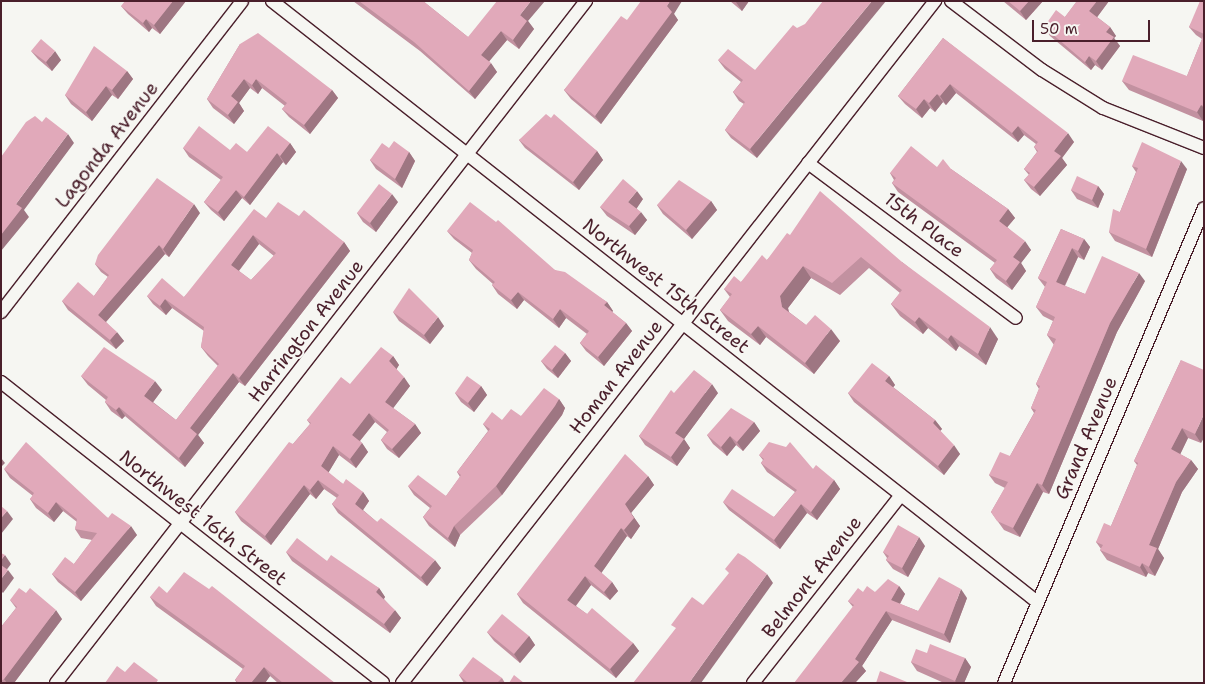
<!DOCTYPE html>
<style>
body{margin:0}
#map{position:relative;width:1205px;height:684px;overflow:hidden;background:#f6f6f2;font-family:"Shantell Sans",sans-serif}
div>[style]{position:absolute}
.roads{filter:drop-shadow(1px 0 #4a1f2b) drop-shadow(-1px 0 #4a1f2b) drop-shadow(0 1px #4a1f2b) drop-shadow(0 -1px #4a1f2b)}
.street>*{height:12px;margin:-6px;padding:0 6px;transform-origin:6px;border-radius:6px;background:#f6f6f2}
.wall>*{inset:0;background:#c291a0}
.shaded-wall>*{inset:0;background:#9e7682}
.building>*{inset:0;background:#e1a9ba}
span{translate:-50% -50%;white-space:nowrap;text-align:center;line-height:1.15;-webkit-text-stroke:4px #f6f6f2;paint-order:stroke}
.street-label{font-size:19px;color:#4a1f2b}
.frame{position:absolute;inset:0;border:2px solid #4a1f2b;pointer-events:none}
.scale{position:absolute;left:1032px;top:20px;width:118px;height:22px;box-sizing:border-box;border:2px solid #4a1f2b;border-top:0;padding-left:6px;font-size:15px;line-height:18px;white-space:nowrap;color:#4a1f2b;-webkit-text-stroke:4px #f6f6f2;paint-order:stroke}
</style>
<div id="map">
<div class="roads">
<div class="street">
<i style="left:272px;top:1px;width:971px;rotate:38.14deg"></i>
<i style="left:951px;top:1px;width:114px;rotate:37.2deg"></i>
<i style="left:1042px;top:70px;width:72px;rotate:31.9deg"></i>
<i style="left:1103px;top:108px;width:109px;rotate:21.6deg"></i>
<i style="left:808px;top:163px;width:259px;rotate:36.7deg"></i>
<i style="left:1px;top:312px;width:393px;rotate:-52.2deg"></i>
<i style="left:1px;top:382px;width:486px;rotate:38.2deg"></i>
<i style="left:56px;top:683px;width:864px;rotate:-52.15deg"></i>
<i style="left:402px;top:683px;width:866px;rotate:-51.99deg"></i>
<i style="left:753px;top:683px;width:239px;rotate:-51.8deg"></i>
<i style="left:1004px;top:683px;width:515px;rotate:-67.17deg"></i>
</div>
</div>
<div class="wall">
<i style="clip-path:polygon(186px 1px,160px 34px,152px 28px,149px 32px,128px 14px,121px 6px)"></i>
<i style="clip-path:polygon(353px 1px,423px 1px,468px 37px,528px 21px,534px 29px,519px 49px,507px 40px,489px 61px,497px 72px,475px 99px,420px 51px)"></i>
<i style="clip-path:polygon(730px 1px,749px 1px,742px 11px)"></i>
<i style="clip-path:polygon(1003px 1px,1043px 1px,1026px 20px)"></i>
<i style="clip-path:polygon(1077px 1px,1109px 1px,1097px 17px,1110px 27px,1116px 36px,1114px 38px,1120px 46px,1102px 70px,1095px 65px,1091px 70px,1050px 36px,1044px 27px,1065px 17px)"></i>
<i style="clip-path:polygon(1204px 1px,1204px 120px,1203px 121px,1129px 90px,1122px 81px,1187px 76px,1202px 39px,1196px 35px,1189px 27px)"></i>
<i style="clip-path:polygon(674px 14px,678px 20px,601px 124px,571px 99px,564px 90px,627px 20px)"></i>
<i style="clip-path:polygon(943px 38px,1074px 142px,1062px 158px,1067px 165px,1040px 196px,1031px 189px,1024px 180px,1029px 175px,1024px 169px,1037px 152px,1034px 147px,1036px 144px,1024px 135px,1018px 142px,956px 93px,946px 105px,943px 102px,935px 112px,930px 108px,922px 118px,905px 104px,898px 96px)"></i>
<i style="clip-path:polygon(240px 44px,332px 90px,338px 98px,310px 134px,289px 117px,282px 109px,285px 106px,262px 88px,258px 94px,250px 88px,239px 103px,244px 111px,234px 124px,213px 108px,207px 99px)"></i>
<i style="clip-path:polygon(31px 51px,61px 60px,52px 71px,38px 59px)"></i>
<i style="clip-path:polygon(718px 60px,755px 70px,757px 158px,731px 138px,725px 130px,744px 104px,739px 101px,733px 92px,741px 82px,725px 69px)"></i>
<i style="clip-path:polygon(127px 71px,133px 79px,118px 99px,112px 95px,92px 121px,71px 104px,65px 95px)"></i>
<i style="clip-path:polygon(551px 118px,597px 151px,603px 160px,579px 190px,525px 148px,519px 140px)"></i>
<i style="clip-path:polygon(290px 143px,296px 152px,286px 165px,283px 162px,250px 205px,242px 198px,224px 221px,211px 210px,204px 202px,221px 180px,189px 157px,183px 148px,230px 150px,247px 152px)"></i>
<i style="clip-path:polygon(389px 148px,409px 152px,415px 161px,402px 188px,376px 169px,370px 160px)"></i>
<i style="clip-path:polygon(1132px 166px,1187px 169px,1152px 257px,1115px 241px,1109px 232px,1120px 212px,1136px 172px)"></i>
<i style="clip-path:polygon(937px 167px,951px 169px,1008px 209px,1015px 218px,1007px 227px,1031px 250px,1021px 263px,1026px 271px,1012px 290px,996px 278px,990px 269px,995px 263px,898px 192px,892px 183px,894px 180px,890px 173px)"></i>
<i style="clip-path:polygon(1098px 186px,1104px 194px,1098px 208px,1077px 199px,1071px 190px)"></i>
<i style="clip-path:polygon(643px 199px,636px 208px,647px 220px,635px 235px,607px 216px,600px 207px)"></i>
<i style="clip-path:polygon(711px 201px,717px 210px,692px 239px,663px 214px,657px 205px)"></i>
<i style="clip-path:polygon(398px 202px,376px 232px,363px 222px,357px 213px)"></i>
<i style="clip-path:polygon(200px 213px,169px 257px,165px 254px,106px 322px,124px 341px,116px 349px,68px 310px,62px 301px,94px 296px,108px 277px,101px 272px,95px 264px)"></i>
<i style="clip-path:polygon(evenodd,299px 216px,344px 242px,350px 251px,245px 386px,239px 382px,198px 435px,204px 443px,185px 467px,125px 416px,122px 419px,111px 411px,105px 402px,106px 400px,88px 385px,81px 376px,162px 390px,153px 402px,176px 420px,218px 366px,208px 356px,201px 347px,204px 331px,172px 308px,166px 315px,153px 304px,147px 296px,184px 297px,266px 218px,299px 216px,259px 244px,274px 256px,251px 280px,239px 271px,259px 244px)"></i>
<i style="clip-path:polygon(1061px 229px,1084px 239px,1090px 247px,1084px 260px,1078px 257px,1065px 286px,1085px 294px,1145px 281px,1117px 332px,1049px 494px,1043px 492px,1020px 537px,1004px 530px,991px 512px,1005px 488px,995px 483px,989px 475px,1010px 456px,1034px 413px,1031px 408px,1039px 389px,1036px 384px,1054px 345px,1047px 335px,1053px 321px,1043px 316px,1036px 307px,1045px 287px,1038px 278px)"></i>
<i style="clip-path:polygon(447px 231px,555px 270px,607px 302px,613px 311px,612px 312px,626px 323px,632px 331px,604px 366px,586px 351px,580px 343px,587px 334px,566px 318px,559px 328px,524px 300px,517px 309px,498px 294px,492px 285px,493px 284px,476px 269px,469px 260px,472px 253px,454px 239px)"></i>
<i style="clip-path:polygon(790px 235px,902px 262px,998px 339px,986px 365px,959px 346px,956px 351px,928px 328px,923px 334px,900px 316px,891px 304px,900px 293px,869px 268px,840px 295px,811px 278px,788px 308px,789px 312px,806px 325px,840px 341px,814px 374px,766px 337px,760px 345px,728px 321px,720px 310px,730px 297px,724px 289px,741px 282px,767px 260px)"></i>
<i style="clip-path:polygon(393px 312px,444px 326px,430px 344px,399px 321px)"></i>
<i style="clip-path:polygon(565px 353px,571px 361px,558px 378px,547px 369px,541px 361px)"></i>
<i style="clip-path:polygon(393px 356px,399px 365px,396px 369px,410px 386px,393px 408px,415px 424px,421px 433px,399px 458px,387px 449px,381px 440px,387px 432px,375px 422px,360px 441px,362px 443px,368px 452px,356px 468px,339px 455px,328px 473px,343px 484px,363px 492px,369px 501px,363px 510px,377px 522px,441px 568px,427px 586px,338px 513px,332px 504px,337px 498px,324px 489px,316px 499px,310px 494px,271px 545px,241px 521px,235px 512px,310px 424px,307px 420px)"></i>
<i style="clip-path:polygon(1181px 360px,1201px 443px,1188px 438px,1180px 454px,1191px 460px,1198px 469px,1182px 492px,1158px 549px,1164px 558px,1155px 576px,1148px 573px,1146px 577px,1107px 560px,1100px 550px,1101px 549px,1096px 542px,1111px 526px,1137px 465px,1134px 461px)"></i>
<i style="clip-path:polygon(889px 376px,895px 385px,893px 387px,935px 420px,942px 429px,940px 431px,960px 454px,944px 475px,854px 402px,848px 393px)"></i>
<i style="clip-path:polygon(481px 386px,487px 395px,474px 412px,461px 402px,455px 393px)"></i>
<i style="clip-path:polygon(674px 393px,718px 393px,684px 439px,690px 448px,677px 466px,645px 445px,639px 436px)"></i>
<i style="clip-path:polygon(559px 399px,565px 408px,562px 415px,502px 495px,460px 535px,455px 547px,429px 526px,423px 517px,430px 508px,414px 495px,408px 486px,446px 496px,460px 477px,457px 472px,488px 431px,483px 424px,521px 416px)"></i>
<i style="clip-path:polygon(754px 422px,760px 431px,743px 451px,736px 445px,727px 456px,713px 444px,707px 435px)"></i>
<i style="clip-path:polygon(759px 455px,813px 469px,834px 480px,840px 489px,817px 520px,807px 513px,780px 549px,729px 510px,723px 502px,774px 517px,795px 492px,767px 472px,761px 463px,763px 460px)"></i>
<i style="clip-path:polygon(4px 469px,108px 518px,137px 535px,81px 601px,58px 582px,52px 574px,74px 564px,92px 540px,81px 538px,75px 529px,77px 522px,63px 511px,54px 522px,36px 508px,30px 499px,33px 496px,10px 478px)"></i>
<i style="clip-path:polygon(648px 476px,654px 485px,631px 513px,640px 526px,631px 539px,627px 536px,601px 573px,612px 582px,618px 591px,610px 600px,591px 585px,576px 606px,587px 614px,633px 643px,639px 651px,616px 678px,523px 603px,517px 594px)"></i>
<i style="clip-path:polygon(925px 546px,908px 577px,893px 569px,886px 560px,887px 558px,883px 552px)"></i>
<i style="clip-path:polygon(286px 552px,327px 561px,379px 588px,385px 597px,384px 599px,401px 618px,390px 633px,292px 561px)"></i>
<i style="clip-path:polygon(899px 586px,905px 594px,900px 604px,918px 611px,967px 598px,950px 643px,892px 620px,862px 666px,866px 671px,855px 683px,853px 607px,848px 601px,875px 592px)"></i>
<i style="clip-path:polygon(167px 593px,335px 683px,278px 683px,270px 676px,265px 683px,237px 683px,235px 680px,243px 669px,156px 606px,150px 597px)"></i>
<i style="clip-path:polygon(10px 600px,62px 619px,14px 683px,1px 683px,1px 627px,16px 608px)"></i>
<i style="clip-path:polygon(487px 632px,529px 636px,535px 645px,520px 663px,494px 641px)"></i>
<i style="clip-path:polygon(927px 653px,965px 658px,971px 667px,964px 683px,944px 683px,917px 671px,911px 662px)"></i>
<i style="clip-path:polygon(459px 675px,502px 678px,505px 683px,464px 683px)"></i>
</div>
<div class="shaded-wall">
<i style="clip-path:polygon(173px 1px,186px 1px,160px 34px,154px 25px)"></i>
<i style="clip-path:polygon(531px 1px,545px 1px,528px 21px,534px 29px,519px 49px,513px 40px,520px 15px)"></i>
<i style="clip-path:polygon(670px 1px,682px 1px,674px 14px,678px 20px,601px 124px,595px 116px)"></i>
<i style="clip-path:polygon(737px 1px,749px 1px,742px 11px,736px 2px)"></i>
<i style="clip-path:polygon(872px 1px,886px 1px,757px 158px,750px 149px)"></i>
<i style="clip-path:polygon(1029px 1px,1043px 1px,1026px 20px,1020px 11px)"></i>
<i style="clip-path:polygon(1097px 1px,1109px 1px,1095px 20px,1089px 11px)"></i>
<i style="clip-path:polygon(146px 19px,152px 28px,149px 32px,143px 23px)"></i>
<i style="clip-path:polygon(1110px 27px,1116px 36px,1114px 38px,1120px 46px,1102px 70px,1096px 61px,1106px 32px)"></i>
<i style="clip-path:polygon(501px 31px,507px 40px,487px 64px,481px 55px)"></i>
<i style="clip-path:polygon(55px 51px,61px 60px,52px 71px,46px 62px)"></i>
<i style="clip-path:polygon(1089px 56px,1095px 65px,1091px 70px,1085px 62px)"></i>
<i style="clip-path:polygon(491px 63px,497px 72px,475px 99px,469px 91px)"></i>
<i style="clip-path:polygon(127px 71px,133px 79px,118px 99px,112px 90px)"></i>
<i style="clip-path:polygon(244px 79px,250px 88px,239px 103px,244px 111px,234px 124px,228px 115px,231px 96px)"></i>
<i style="clip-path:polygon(256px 79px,262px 88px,258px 94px,252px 85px)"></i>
<i style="clip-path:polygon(950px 84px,956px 93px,946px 105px,940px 96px)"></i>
<i style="clip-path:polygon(106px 86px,112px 95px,92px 121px,86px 112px)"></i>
<i style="clip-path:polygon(332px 90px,338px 98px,310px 134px,304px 125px)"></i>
<i style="clip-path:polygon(937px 94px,943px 102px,935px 112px,929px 103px)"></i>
<i style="clip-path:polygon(924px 99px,930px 108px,922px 118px,916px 109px)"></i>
<i style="clip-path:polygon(1201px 105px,1204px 108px,1204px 120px,1203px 121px,1197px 112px)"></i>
<i style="clip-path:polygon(1018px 126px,1024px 135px,1018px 142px,1012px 133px)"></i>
<i style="clip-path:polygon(1068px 133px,1074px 142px,1062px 158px,1067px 165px,1040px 196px,1034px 187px,1054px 151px)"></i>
<i style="clip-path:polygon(68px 134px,74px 143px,24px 210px,29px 217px,1px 251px,1px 235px,16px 204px)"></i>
<i style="clip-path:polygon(290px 143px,296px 152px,286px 165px,280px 156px)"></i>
<i style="clip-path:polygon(597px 151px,603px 160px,579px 190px,573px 182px)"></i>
<i style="clip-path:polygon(409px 152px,415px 161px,402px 188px,395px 179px)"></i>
<i style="clip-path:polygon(277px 153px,283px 162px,250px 205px,244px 197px)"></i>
<i style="clip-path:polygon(1181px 161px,1187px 169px,1152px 257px,1146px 249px)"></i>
<i style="clip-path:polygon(1098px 186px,1104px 194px,1098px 208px,1092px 200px)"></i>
<i style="clip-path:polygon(236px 190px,242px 198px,224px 221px,218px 212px)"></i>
<i style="clip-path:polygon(637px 191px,643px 199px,635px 211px,628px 202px)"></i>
<i style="clip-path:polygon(392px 194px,398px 202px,376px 232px,370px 223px)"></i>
<i style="clip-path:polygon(711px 201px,717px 210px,692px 239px,686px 230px)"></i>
<i style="clip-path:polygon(194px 204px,200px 213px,169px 257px,163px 249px)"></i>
<i style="clip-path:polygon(1008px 209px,1015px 218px,1005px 230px,999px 221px)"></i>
<i style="clip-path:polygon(641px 212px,647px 220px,635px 235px,629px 226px)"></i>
<i style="clip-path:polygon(253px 235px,259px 244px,237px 273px,231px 265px)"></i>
<i style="clip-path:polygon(1084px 239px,1090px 247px,1084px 260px,1078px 251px)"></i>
<i style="clip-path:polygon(1025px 241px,1031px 250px,1021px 263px,1026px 271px,1012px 290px,1006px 281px,1013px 257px)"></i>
<i style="clip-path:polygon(344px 242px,350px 251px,245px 386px,239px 378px)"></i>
<i style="clip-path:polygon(159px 245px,165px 254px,104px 324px,98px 315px)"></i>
<i style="clip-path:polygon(1072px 248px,1078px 257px,1062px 291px,1056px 282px)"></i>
<i style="clip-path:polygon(803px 266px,811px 278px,788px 308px,790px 319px,782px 307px,780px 296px)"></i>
<i style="clip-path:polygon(1139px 273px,1145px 281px,1117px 332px,1049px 494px,1042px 485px,1110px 323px)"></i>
<i style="clip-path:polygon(518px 292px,524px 300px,517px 309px,511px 300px)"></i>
<i style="clip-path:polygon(165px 299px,172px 308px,166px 315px,160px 306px)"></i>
<i style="clip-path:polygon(607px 302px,613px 311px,610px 314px,604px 305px)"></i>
<i style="clip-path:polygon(560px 309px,566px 318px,559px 328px,553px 319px)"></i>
<i style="clip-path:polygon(438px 317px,444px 326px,430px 344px,424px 335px)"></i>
<i style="clip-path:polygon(919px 317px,928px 328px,923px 334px,915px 322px)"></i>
<i style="clip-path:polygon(626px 323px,632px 331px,604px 366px,598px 357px)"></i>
<i style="clip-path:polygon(758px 326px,766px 337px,760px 345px,751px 334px)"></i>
<i style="clip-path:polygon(990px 327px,998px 339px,986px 365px,978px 354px)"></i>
<i style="clip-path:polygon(831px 329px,840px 341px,814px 374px,805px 363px)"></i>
<i style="clip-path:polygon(117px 332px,124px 341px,116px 349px,110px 340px)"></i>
<i style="clip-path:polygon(951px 335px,959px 346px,956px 351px,948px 339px)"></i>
<i style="clip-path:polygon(565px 353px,571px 361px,558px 378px,552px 370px)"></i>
<i style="clip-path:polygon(393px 356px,399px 365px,396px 370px,389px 361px)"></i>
<i style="clip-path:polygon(233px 373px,239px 382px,198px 435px,204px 443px,185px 467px,179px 458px,190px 428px)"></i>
<i style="clip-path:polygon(889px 376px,895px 385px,891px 390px,885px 381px)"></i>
<i style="clip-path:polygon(404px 377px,410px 386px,391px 411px,385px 402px)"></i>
<i style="clip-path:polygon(155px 381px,162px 390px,151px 405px,144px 396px)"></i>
<i style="clip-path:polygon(712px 384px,718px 393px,684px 439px,690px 448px,677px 466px,671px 457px,675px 433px)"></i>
<i style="clip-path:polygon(481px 386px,487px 395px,474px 412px,468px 403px)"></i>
<i style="clip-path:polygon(559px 399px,565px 408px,562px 415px,502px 495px,496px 486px)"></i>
<i style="clip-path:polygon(119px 407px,125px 416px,122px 419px,116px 410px)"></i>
<i style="clip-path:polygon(369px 413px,375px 422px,358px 443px,352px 435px)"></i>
<i style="clip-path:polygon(1204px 414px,1204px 438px,1201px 443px,1195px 434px)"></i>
<i style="clip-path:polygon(935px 420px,942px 429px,939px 432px,933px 423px)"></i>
<i style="clip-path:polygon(754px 422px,760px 431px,743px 451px,737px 442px)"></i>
<i style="clip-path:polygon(415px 424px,421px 433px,399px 458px,392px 449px)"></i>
<i style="clip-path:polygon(1182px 428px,1188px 438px,1178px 459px,1171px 449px)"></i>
<i style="clip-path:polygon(730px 436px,736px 445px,727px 456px,721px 447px)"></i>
<i style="clip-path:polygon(362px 443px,368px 452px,356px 468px,350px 459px)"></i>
<i style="clip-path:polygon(954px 445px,960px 454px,944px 475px,938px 466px)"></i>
<i style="clip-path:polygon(333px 446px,339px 455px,327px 475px,321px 466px)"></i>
<i style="clip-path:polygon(1px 458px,5px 463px,1px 467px)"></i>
<i style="clip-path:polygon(1191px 460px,1198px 469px,1182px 492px,1158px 549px,1164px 558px,1155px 576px,1149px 567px,1149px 545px,1176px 482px)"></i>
<i style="clip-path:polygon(648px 476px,654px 485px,631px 513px,640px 526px,631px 539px,624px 530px,625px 504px)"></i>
<i style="clip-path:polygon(318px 480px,324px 489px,316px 499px,310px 490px)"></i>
<i style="clip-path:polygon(834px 480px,840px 489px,817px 520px,811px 512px)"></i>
<i style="clip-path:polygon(1037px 483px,1043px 492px,1020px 537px,1013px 528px)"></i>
<i style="clip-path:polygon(304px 485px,310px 494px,271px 545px,265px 536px)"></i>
<i style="clip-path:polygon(363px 492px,369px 501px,361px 513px,355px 504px)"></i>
<i style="clip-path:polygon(56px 502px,63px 511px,54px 522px,48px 513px)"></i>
<i style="clip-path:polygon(801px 504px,807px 513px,780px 549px,774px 540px)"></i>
<i style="clip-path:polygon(7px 511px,13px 519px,1px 534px,1px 518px)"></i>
<i style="clip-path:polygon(131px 526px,137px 535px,81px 601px,75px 592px)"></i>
<i style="clip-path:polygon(454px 526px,460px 535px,455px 547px,448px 538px)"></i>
<i style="clip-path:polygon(621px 528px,627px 536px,600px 575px,594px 566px)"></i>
<i style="clip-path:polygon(919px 537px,925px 546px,908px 577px,902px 568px)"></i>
<i style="clip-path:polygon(5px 555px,11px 564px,5px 572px,1px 566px,1px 560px)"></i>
<i style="clip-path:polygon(435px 560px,441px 568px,427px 586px,421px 577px)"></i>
<i style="clip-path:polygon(1142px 563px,1148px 573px,1146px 577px,1140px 567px)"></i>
<i style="clip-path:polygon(8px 570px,14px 578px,3px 593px,1px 591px,1px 579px)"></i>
<i style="clip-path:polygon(767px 574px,773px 583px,701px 683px,689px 683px)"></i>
<i style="clip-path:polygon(585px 576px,591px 585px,574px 608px,567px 600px)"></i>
<i style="clip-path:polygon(612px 582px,618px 591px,610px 600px,604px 592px)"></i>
<i style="clip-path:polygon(899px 586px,905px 594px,897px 609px,891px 600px)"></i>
<i style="clip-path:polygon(379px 588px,385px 597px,382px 601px,376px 592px)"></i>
<i style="clip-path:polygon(961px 589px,967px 598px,950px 643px,944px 634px)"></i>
<i style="clip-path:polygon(56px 610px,62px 619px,14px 683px,7px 683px,4px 679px)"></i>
<i style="clip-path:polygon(395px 610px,401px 618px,390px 633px,384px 624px)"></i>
<i style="clip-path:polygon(886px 611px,892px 620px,862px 666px,866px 671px,855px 683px,841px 683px,855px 659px)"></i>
<i style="clip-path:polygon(529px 636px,535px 645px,520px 663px,514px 654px)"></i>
<i style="clip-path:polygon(633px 643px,639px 651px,616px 678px,610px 669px)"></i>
<i style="clip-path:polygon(965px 658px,971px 667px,964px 683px,957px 683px,955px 681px)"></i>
<i style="clip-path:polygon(264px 667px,270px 676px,265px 683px,251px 683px)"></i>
</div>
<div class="building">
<i style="clip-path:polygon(125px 1px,173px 1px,154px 25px,146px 19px,143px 23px,121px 6px)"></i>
<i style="clip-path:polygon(359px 1px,423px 1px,468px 37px,497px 1px,531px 1px,520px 15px,527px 21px,513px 40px,501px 31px,481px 55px,491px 63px,469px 91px,414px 42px)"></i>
<i style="clip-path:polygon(641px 1px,670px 1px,667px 6px,672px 12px,595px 116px,564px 90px,621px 16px,627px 20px)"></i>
<i style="clip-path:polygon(823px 1px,872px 1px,750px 149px,725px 130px,745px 102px,733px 92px,743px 80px,718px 60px,728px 49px,755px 70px,793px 25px,797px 28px,805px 24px)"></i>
<i style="clip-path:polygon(1008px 1px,1029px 1px,1020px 11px)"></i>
<i style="clip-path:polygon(1077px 1px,1097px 1px,1089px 11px,1110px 27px,1106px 32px,1114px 37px,1096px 61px,1089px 56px,1085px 62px,1044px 27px,1056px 10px,1065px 17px)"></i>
<i style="clip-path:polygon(1200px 1px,1204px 1px,1204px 34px,1189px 27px)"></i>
<i style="clip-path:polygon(258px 33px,332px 90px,304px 125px,282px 109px,287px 103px,256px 79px,252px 85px,244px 79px,231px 96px,238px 102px,228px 115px,207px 99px,240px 44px)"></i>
<i style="clip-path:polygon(1204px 34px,1204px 106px,1201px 105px,1197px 112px,1122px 81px,1133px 55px,1187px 76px)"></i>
<i style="clip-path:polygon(943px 38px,1068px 133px,1054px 151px,1061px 156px,1034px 187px,1024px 180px,1030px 173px,1024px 169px,1038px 151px,1034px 147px,1038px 142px,1018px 126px,1012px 133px,950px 84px,940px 96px,937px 94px,929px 103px,924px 99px,916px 109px,898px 96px)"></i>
<i style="clip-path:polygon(41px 39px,55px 51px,46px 62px,31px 51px)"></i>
<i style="clip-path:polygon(94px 46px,127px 71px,112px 90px,106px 86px,86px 112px,65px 95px)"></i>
<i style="clip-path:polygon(546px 114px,551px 118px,554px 114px,597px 151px,573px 182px,519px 140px)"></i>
<i style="clip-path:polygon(35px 116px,42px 122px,46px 117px,68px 134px,16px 204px,22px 208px,1px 235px,1px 157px,26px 122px)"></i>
<i style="clip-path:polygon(199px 126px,230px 150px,236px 143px,247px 152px,268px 126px,290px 143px,280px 156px,277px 153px,244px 197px,236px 190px,218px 212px,204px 202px,223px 177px,183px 148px)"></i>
<i style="clip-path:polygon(394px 141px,409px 152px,395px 179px,370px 160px,382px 143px,389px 148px)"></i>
<i style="clip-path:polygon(1142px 142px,1181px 161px,1146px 249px,1109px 232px,1113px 209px,1120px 212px,1138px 168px,1132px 166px)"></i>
<i style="clip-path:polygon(911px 146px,937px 167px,943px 159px,951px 169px,1008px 209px,999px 221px,1025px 241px,1013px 257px,1020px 262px,1006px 281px,990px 269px,997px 260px,892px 183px,896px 178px,890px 173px)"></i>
<i style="clip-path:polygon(1077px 176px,1098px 186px,1092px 200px,1071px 190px)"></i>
<i style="clip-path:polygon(157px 178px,194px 204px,163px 249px,159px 245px,98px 315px,117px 332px,110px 340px,62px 301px,78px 282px,94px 296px,109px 275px,95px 264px,98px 255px)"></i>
<i style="clip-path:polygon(623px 179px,637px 191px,628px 202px,641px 212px,629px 226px,600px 207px)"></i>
<i style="clip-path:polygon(679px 180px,711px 201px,686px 230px,657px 205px)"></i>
<i style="clip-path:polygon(379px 184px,392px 194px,370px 223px,357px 213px)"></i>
<i style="clip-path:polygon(820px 191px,902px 262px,990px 327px,978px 354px,951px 335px,948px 339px,919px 317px,915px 322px,891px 304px,902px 290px,861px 257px,832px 283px,803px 266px,780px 296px,782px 307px,806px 325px,815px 315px,831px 329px,805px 363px,758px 326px,751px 334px,720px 310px,732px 294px,724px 289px,734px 276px,741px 282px,762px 255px,767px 260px,787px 233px,790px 235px)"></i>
<i style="clip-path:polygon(evenodd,278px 202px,299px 216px,304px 210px,344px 242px,239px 378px,233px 373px,190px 428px,197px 434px,179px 458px,119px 407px,116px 410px,105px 402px,108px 397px,81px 376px,104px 347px,155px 381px,144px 396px,176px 420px,219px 364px,201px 347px,204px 327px,165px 299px,160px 306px,147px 296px,162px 278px,184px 297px,254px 209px,266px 218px,278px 202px,253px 235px,276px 253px,251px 280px,231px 265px,253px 235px)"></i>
<i style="clip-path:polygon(470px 202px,496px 222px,498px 220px,555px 270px,565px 272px,607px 302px,604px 305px,626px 323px,598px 357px,580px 343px,589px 331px,560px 309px,553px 319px,518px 292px,511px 300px,492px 285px,495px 282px,469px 260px,473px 250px,447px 231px)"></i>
<i style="clip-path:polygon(1061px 229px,1084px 239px,1078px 251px,1072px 248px,1056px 282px,1085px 294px,1102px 256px,1139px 273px,1110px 323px,1042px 485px,1037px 483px,1013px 528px,997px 521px,991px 512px,1008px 482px,989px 475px,1000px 452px,1010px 456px,1036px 410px,1031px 408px,1040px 386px,1036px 384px,1056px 339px,1047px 335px,1055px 317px,1036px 307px,1047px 282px,1038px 278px)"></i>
<i style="clip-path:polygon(409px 288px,438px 317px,424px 335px,393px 312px)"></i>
<i style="clip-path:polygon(555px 345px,565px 353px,552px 370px,541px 361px)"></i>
<i style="clip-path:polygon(381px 347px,393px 356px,389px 361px,404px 377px,385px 402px,415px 424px,392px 449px,381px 440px,389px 430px,369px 413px,352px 435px,362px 443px,350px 459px,333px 446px,321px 466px,343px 484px,346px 479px,363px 492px,355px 504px,377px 522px,381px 518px,435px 560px,421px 577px,332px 504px,339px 495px,318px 480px,310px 490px,304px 485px,265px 536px,235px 512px,289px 442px,293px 444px,311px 423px,307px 420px,341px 377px,350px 384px)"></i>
<i style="clip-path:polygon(1181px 360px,1204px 370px,1204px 414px,1195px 434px,1182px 428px,1171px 449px,1191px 460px,1176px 482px,1149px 545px,1157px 548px,1149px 567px,1142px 563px,1140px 567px,1100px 550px,1103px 545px,1096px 542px,1104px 523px,1111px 526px,1138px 463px,1134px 461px)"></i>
<i style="clip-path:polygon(872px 363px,889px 376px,885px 381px,935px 420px,933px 423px,954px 445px,938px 466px,848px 393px)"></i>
<i style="clip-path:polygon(694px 370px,712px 384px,675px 433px,684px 439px,671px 457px,639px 436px,671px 390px,674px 393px)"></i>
<i style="clip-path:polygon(467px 376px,481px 386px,468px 403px,455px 393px)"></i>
<i style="clip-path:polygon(544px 388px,559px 399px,555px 406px,496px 486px,454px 526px,448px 538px,423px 517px,432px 506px,408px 486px,418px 475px,446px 496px,461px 475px,457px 472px,490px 429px,483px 424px,492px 412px,502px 420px,511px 409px,521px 416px)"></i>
<i style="clip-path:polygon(731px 408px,754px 422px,737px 442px,730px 436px,721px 447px,707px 435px)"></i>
<i style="clip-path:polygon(26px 442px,108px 518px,112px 513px,131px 526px,75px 592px,52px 574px,65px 557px,74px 564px,97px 533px,75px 529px,77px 519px,56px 502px,48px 513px,30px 499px,34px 493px,4px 469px)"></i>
<i style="clip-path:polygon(769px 442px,786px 447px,790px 442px,813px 469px,816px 465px,834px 480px,811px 512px,801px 504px,774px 540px,723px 502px,732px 489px,774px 517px,797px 490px,761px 463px,764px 459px,759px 455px)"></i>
<i style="clip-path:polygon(625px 454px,648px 476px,625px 504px,634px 518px,624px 530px,621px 528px,594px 566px,612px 582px,604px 592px,585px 576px,567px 600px,587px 614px,592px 608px,633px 643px,610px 669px,517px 594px)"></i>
<i style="clip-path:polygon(1px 506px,7px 511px,1px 518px)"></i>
<i style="clip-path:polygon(898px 525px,919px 537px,902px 568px,886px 560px,889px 556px,883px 552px)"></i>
<i style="clip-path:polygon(297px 538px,327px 561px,331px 555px,379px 588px,376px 592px,395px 610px,384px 624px,286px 552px)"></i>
<i style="clip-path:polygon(1px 553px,5px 555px,1px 560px)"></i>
<i style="clip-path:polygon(738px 553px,745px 557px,767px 574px,689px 683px,633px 683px,676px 628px,671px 625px,692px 597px,703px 605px,729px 573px,725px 569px)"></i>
<i style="clip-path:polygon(1px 565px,8px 570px,1px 579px)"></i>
<i style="clip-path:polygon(184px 572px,209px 589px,212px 586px,335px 683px,283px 683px,264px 667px,251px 683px,239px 683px,235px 680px,245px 666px,150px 597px,159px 586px,167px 593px)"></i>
<i style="clip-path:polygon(939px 577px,961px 589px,944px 634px,886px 611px,855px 659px,859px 662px,841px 683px,794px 683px,854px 605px,848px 601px,858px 588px,863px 592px,867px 586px,875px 592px,888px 579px,899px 586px,891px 600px,918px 611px)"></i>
<i style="clip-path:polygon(19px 588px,26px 593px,30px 588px,56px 610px,4px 679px,1px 681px,1px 627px,17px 607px,10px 600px)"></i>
<i style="clip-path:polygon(502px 614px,529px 636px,514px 654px,487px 632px)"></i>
<i style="clip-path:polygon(930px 644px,965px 658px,955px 681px,911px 662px,916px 649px,927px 653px)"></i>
<i style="clip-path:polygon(473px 657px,502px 678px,497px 683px,468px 683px,459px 675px)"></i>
<i style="clip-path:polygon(134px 662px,158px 680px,156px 683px,105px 683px,117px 666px,125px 672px)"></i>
<i style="clip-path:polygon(880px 671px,907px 682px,907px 683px,876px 683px)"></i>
<i style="clip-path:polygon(514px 675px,524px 683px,509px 683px)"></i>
</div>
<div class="street-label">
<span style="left:107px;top:145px;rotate:-52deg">Lagonda Avenue</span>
<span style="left:924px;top:225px;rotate:37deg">15th Place</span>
<span style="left:666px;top:286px;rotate:38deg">Northwest 15th Street</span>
<span style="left:306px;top:331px;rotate:-52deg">Harrington Avenue</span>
<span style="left:616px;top:377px;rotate:-52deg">Homan Avenue</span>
<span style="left:1086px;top:438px;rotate:-67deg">Grand Avenue</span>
<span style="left:203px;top:518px;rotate:38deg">Northwest 16th Street</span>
<span style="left:812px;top:577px;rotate:-52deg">Belmont Avenue</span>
</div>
<div class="frame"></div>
<div class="scale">50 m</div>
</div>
